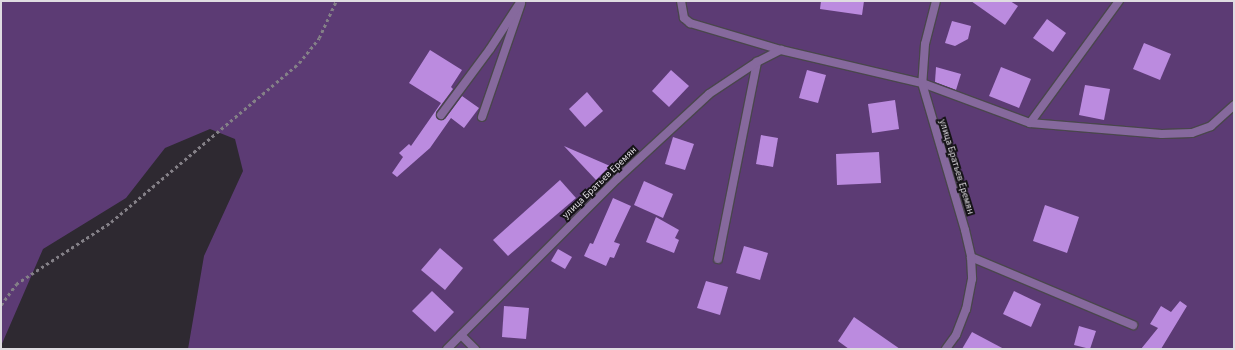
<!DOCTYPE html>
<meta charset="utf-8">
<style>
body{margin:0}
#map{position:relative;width:1235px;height:350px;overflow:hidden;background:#2e2931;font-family:"Source Sans 3",sans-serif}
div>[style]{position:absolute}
.green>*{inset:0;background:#5c3b74}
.building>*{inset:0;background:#bb8bdf}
.path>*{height:2.5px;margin-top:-1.25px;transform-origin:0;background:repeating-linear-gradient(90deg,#848087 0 3px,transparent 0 6px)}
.roads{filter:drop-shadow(1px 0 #4a464d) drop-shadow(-1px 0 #4a464d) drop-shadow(0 1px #4a464d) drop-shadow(0 -1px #4a464d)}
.service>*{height:8px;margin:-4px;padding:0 4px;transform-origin:4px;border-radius:4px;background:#86699d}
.minor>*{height:8px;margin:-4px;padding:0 4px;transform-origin:4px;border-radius:4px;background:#86699d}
.tertiary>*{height:8px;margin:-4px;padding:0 4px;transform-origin:4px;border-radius:4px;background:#86699d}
span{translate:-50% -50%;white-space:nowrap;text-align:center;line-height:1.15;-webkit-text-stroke:4px #151317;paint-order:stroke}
.street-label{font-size:10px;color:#dfdce1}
.frame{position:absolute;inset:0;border:2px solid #dfdce1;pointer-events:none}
</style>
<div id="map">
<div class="green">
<i style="clip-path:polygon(1px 1px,1234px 1px,1234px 349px,188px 349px,204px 256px,243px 171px,235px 139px,210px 129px,165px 148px,126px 198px,43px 249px,1px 346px)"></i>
</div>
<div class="building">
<i style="clip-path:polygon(821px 1px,864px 1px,862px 15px,820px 9px)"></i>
<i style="clip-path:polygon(971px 1px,1010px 1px,1018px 6px,1005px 25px)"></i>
<i style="clip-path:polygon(1047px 19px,1066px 33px,1053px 52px,1033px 38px)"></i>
<i style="clip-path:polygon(952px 21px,971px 26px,968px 39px,955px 46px,945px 43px)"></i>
<i style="clip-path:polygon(1144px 43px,1171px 54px,1160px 80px,1133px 69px)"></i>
<i style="clip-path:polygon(430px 50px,462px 70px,451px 87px,453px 89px,436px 112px,437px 119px,445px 119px,462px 96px,479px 108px,464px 128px,451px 118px,430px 148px,397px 177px,392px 173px,403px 157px,399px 153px,409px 144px,411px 146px,441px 103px,409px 83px)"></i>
<i style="clip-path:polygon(936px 67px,961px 74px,956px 90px,935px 82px)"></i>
<i style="clip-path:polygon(1001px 67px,1031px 79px,1019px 108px,989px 96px)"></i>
<i style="clip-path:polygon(671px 70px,689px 86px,669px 107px,652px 91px)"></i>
<i style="clip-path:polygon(807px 70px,826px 75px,818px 103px,799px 98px)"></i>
<i style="clip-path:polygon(1085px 85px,1110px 89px,1104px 120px,1079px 115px)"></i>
<i style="clip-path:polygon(587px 92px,603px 111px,585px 127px,569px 109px)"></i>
<i style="clip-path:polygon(895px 100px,899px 129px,872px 133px,868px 104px)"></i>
<i style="clip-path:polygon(761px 135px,778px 138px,773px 167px,756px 164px)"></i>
<i style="clip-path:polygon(673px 137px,694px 144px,685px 170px,665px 164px)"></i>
<i style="clip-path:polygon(564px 146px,610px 166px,596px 180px)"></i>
<i style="clip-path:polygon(879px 152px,881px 183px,837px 185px,836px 154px)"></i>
<i style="clip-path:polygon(560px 180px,576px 198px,508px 256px,493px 240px)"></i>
<i style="clip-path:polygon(644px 181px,673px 194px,663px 218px,634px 205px)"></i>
<i style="clip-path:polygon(613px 198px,631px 206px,614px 242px,620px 244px,614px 258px,610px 257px,606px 266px,584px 256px,590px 243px,593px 244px)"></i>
<i style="clip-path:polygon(1045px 205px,1079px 217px,1067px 253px,1033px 241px)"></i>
<i style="clip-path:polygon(656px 217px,679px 230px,675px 238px,679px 240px,674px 253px,646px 242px)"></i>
<i style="clip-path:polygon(744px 246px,768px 253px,760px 280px,736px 273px)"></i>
<i style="clip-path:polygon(440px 248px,463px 268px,445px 290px,421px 270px)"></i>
<i style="clip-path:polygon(558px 249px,572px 257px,565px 269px,551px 261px)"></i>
<i style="clip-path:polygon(706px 281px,728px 287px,720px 315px,697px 308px)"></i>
<i style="clip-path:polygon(432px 291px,454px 312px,435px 332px,412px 311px)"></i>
<i style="clip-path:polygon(1014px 291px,1041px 304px,1031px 327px,1003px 314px)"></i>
<i style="clip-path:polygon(1180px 301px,1187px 306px,1161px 349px,1141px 349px,1158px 328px,1150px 324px,1161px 306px,1171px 312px)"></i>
<i style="clip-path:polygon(504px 306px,529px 308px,526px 339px,502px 337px)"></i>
<i style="clip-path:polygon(854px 317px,900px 349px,849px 349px,838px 341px)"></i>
<i style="clip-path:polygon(1079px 326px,1096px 331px,1090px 349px,1074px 345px)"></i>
<i style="clip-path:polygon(972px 332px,1004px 349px,962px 349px)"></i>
</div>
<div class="path">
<i style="left:1px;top:305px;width:26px;rotate:-54deg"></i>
<i style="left:16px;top:284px;width:113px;rotate:-33.1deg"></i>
<i style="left:111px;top:222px;width:246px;rotate:-40.2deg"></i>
<i style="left:299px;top:63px;width:32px;rotate:-51deg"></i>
<i style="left:319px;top:38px;width:41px;rotate:-65.3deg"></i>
</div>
<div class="roads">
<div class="service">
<i style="left:922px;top:83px;width:115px;rotate:20.3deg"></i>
<i style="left:1030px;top:123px;width:151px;rotate:-53.9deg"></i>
<i style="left:482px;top:117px;width:120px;rotate:-71deg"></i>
<i style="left:1030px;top:123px;width:132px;rotate:4.8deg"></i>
<i style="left:1162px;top:134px;width:30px;rotate:-2deg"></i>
<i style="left:1192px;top:133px;width:20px;rotate:-20deg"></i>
<i style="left:1211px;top:126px;width:31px;rotate:-42deg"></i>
<i style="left:718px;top:259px;width:201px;rotate:-78.8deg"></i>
<i style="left:461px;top:335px;width:20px;rotate:45deg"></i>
</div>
<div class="minor">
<i style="left:681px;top:1px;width:17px;rotate:80deg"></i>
<i style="left:684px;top:18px;width:8px;rotate:40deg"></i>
<i style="left:690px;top:23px;width:95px;rotate:16.5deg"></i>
<i style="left:781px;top:50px;width:145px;rotate:13.2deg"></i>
<i style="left:441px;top:115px;width:82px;rotate:-53.4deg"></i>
<i style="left:490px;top:49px;width:57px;rotate:-57.1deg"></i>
<i style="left:971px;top:257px;width:176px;rotate:22.8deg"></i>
<i style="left:447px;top:349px;width:240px;rotate:-45deg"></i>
<i style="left:617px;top:179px;width:125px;rotate:-42.7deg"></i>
<i style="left:709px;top:94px;width:58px;rotate:-33.7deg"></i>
<i style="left:757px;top:62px;width:27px;rotate:-27deg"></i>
</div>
<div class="tertiary">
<i style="left:936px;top:1px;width:44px;rotate:104.3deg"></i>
<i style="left:925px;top:44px;width:39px;rotate:94deg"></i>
<i style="left:922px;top:83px;width:153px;rotate:73.7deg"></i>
<i style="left:965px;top:230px;width:28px;rotate:77deg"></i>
<i style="left:971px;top:257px;width:22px;rotate:87deg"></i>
<i style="left:972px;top:279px;width:31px;rotate:101deg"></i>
<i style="left:966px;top:309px;width:28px;rotate:111deg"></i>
<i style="left:956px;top:335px;width:17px;rotate:126deg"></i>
</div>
</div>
<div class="street-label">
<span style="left:956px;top:167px;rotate:73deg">улица Братьев Еремян</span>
<span style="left:600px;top:183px;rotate:-44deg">улица Братьев Еремян</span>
</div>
<div class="frame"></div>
</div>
